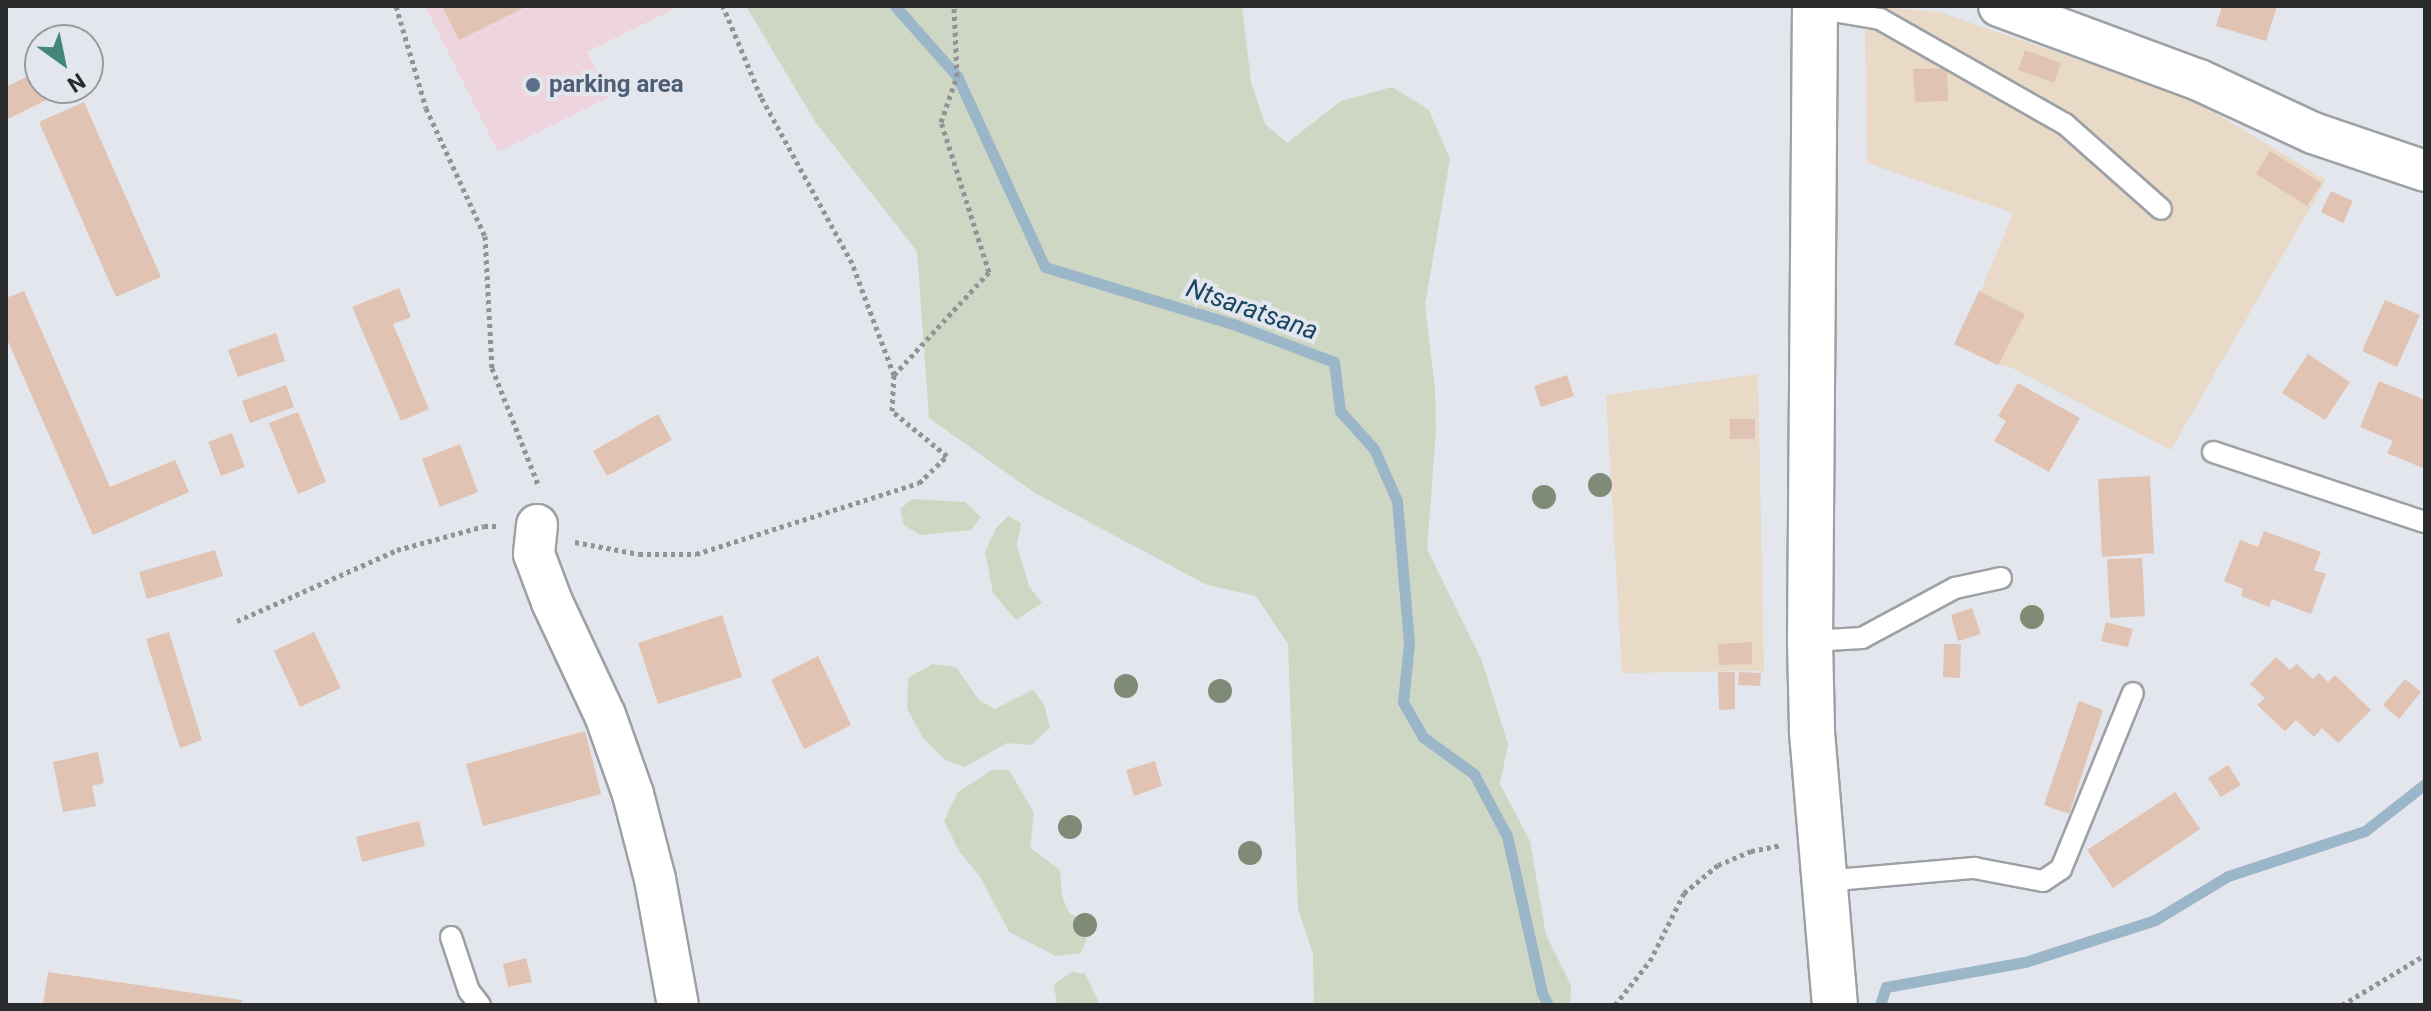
<!DOCTYPE html>
<style>
body{margin:0}
#map{position:relative;width:2431px;height:1011px;overflow:hidden;background:#e3e6ec;font-family:Roboto,sans-serif}
div>[style]{position:absolute}
.commercial>*{inset:0;background:#eed5dd}
.industrial>*{inset:0;background:#e9dac7}
.green>*{inset:0;background:#ced7c4}
.stream>*{height:11px;margin:-5.5px;padding:0 5.5px;transform-origin:5.5px;border-radius:5.5px;background:#9cb6c9}
.building>*{inset:0;background:#e1c3b3}
.path>*{height:5px;margin-top:-2.5px;transform-origin:0;background:repeating-linear-gradient(90deg,#919397 0 4px,transparent 0 8px)}
.roads{filter:drop-shadow(2px 0 #9da0a5) drop-shadow(-2px 0 #9da0a5) drop-shadow(0 2px #9da0a5) drop-shadow(0 -2px #9da0a5)}
.lane>*{height:20px;margin:-10px;padding:0 10px;transform-origin:10px;border-radius:10px;background:#fff}
.street>*{height:40px;margin:-20px;padding:0 20px;transform-origin:20px;border-radius:20px;background:#fff}
.secondary>*{height:44px;margin:-22px;padding:0 22px;transform-origin:22px;border-radius:22px;background:#fff}
.trees>*{width:24px;height:24px;margin:-12px;border-radius:50%;background:#7f8b76}
.dots>*{width:22px;height:22px;translate:-50% -50%;box-sizing:border-box;border:4px solid #e3e6ec;border-radius:50%}
span{translate:-50% -50%;white-space:nowrap;text-align:center;line-height:1.15;-webkit-text-stroke:8px #e3e6ec;paint-order:stroke}
.service-label{font-size:24px;color:#4e5e75;font-weight:700}
.left{translate:0 -50%;text-align:left}
.water-label{font-size:26px;color:#174663;font-style:italic}
.frame{position:absolute;inset:0;border:8px solid #2a2b2d;pointer-events:none}
.north{position:absolute;left:24px;top:24px;width:80px;height:80px;box-sizing:border-box;background:#e3e6ec;border:2px solid #999ba0;border-radius:50%;rotate:147deg;font-size:22px;font-weight:700;line-height:32px;text-align:center;color:#2a2b2d}
.north::after{content:'';display:block;margin:auto;width:28px;height:36px;background:#428579;clip-path:polygon(50% 0,100% 100%,50% 72%,0 100%)}
</style>
<div id="map">
<div class="commercial">
<i style="clip-path:polygon(425px 6px,672px 6px,674px 9px,587px 52px,609px 97px,498px 152px)"></i>
</div>
<div class="industrial">
<i style="clip-path:polygon(1870px 6px,1939px 12px,2191px 98px,2326px 180px,2171px 450px,2010px 367px,1998px 365px,1954px 344px,1983px 286px,2013px 213px,1867px 163px,1865px 22px)"></i>
<i style="clip-path:polygon(1758px 374px,1764px 671px,1622px 673px,1606px 395px)"></i>
</div>
<div class="green">
<i style="clip-path:polygon(746px 6px,1242px 6px,1251px 82px,1265px 124px,1287px 143px,1341px 101px,1392px 87px,1429px 110px,1450px 159px,1425px 305px,1435px 388px,1436px 431px,1427px 549px,1482px 661px,1508px 744px,1500px 784px,1530px 841px,1546px 935px,1571px 985px,1570px 1005px,1314px 1005px,1313px 954px,1298px 909px,1288px 644px,1256px 596px,1207px 585px,1035px 493px,929px 418px,917px 251px,816px 123px)"></i>
<i style="clip-path:polygon(912px 499px,965px 502px,981px 517px,971px 530px,920px 535px,904px 525px,900px 509px)"></i>
<i style="clip-path:polygon(1008px 516px,1021px 523px,1017px 545px,1029px 586px,1042px 603px,1016px 620px,993px 593px,985px 552px,996px 528px)"></i>
<i style="clip-path:polygon(932px 664px,956px 667px,979px 700px,995px 709px,1033px 690px,1044px 704px,1050px 728px,1031px 745px,1007px 743px,965px 767px,945px 760px,924px 739px,907px 709px,908px 678px)"></i>
<i style="clip-path:polygon(992px 770px,1009px 770px,1034px 813px,1030px 848px,1060px 870px,1062px 896px,1069px 913px,1080px 919px,1089px 933px,1081px 953px,1056px 956px,1009px 932px,981px 878px,959px 851px,944px 821px,958px 792px)"></i>
<i style="clip-path:polygon(1072px 972px,1085px 974px,1100px 1005px,1057px 1005px,1054px 984px)"></i>
</div>
<div class="stream">
<i style="left:895px;top:6px;width:94px;rotate:48.5deg"></i>
<i style="left:957px;top:76px;width:210px;rotate:65.3deg"></i>
<i style="left:1045px;top:267px;width:196px;rotate:16.9deg"></i>
<i style="left:1233px;top:324px;width:108px;rotate:20.6deg"></i>
<i style="left:1334px;top:362px;width:49px;rotate:83deg"></i>
<i style="left:1340px;top:411px;width:51px;rotate:48.2deg"></i>
<i style="left:1374px;top:449px;width:57px;rotate:66.1deg"></i>
<i style="left:1397px;top:501px;width:143px;rotate:85.2deg"></i>
<i style="left:1409px;top:643px;width:59px;rotate:95.8deg"></i>
<i style="left:1403px;top:702px;width:40px;rotate:60.3deg"></i>
<i style="left:1423px;top:737px;width:63px;rotate:36deg"></i>
<i style="left:1474px;top:774px;width:70px;rotate:62deg"></i>
<i style="left:1507px;top:836px;width:161px;rotate:77.4deg"></i>
<i style="left:1542px;top:993px;width:13px;rotate:63deg"></i>
<i style="left:1880px;top:1005px;width:19px;rotate:-72deg"></i>
<i style="left:1886px;top:987px;width:141px;rotate:-10.2deg"></i>
<i style="left:2025px;top:962px;width:137px;rotate:-17.9deg"></i>
<i style="left:2155px;top:920px;width:85px;rotate:-31.1deg"></i>
<i style="left:2228px;top:876px;width:144px;rotate:-18.2deg"></i>
<i style="left:2365px;top:831px;width:76px;rotate:-38.1deg"></i>
</div>
<div class="building">
<i style="clip-path:polygon(442px 6px,527px 6px,459px 40px)"></i>
<i style="clip-path:polygon(2222px 6px,2277px 6px,2266px 41px,2216px 26px)"></i>
<i style="clip-path:polygon(2025px 50px,2061px 63px,2054px 83px,2018px 70px)"></i>
<i style="clip-path:polygon(1947px 68px,1948px 101px,1915px 102px,1913px 69px)"></i>
<i style="clip-path:polygon(40px 70px,40px 88px,70px 88px,6px 120px,6px 87px)"></i>
<i style="clip-path:polygon(84px 102px,161px 277px,116px 297px,39px 122px)"></i>
<i style="clip-path:polygon(2270px 151px,2322px 183px,2307px 206px,2256px 174px)"></i>
<i style="clip-path:polygon(2331px 191px,2353px 201px,2343px 223px,2321px 212px)"></i>
<i style="clip-path:polygon(399px 288px,411px 317px,393px 324px,429px 409px,401px 421px,352px 307px)"></i>
<i style="clip-path:polygon(24px 291px,110px 487px,175px 460px,189px 492px,93px 535px,6px 337px,6px 298px)"></i>
<i style="clip-path:polygon(1979px 291px,2025px 314px,1998px 365px,1954px 344px)"></i>
<i style="clip-path:polygon(2385px 300px,2420px 315px,2397px 367px,2362px 351px)"></i>
<i style="clip-path:polygon(276px 333px,285px 361px,238px 377px,228px 350px)"></i>
<i style="clip-path:polygon(2308px 354px,2350px 382px,2325px 420px,2282px 393px)"></i>
<i style="clip-path:polygon(1567px 375px,1574px 396px,1541px 407px,1534px 386px)"></i>
<i style="clip-path:polygon(2379px 381px,2425px 400px,2425px 469px,2387px 453px,2393px 441px,2360px 427px)"></i>
<i style="clip-path:polygon(2018px 383px,2080px 418px,2049px 472px,1994px 441px,2006px 421px,1998px 416px)"></i>
<i style="clip-path:polygon(286px 385px,294px 407px,250px 423px,242px 401px)"></i>
<i style="clip-path:polygon(298px 412px,326px 482px,298px 494px,269px 423px)"></i>
<i style="clip-path:polygon(658px 414px,672px 440px,607px 476px,593px 451px)"></i>
<i style="clip-path:polygon(1730px 419px,1755px 419px,1755px 439px,1730px 439px)"></i>
<i style="clip-path:polygon(232px 433px,245px 467px,221px 476px,208px 442px)"></i>
<i style="clip-path:polygon(460px 444px,478px 492px,440px 507px,422px 459px)"></i>
<i style="clip-path:polygon(2150px 476px,2154px 553px,2102px 557px,2098px 479px)"></i>
<i style="clip-path:polygon(2264px 531px,2321px 552px,2314px 570px,2326px 574px,2311px 614px,2272px 599px,2269px 607px,2241px 596px,2243px 589px,2224px 581px,2240px 540px,2258px 547px)"></i>
<i style="clip-path:polygon(215px 550px,223px 576px,147px 599px,139px 572px)"></i>
<i style="clip-path:polygon(2142px 558px,2145px 616px,2110px 618px,2107px 559px)"></i>
<i style="clip-path:polygon(1972px 608px,1981px 634px,1958px 641px,1951px 615px)"></i>
<i style="clip-path:polygon(722px 615px,742px 677px,658px 704px,638px 643px)"></i>
<i style="clip-path:polygon(2106px 622px,2133px 629px,2128px 647px,2101px 641px)"></i>
<i style="clip-path:polygon(169px 632px,202px 740px,180px 748px,146px 639px)"></i>
<i style="clip-path:polygon(314px 632px,341px 688px,300px 707px,274px 651px)"></i>
<i style="clip-path:polygon(1752px 642px,1752px 664px,1719px 665px,1718px 644px)"></i>
<i style="clip-path:polygon(1944px 644px,1961px 644px,1960px 678px,1943px 677px)"></i>
<i style="clip-path:polygon(818px 656px,851px 725px,804px 749px,771px 680px)"></i>
<i style="clip-path:polygon(2276px 657px,2290px 670px,2297px 664px,2313px 679px,2319px 673px,2328px 682px,2335px 675px,2371px 710px,2338px 743px,2322px 728px,2314px 737px,2296px 720px,2285px 731px,2257px 705px,2265px 698px,2250px 684px)"></i>
<i style="clip-path:polygon(1718px 672px,1735px 672px,1735px 709px,1719px 710px)"></i>
<i style="clip-path:polygon(1739px 672px,1761px 673px,1760px 686px,1738px 685px)"></i>
<i style="clip-path:polygon(2405px 679px,2421px 692px,2399px 719px,2383px 705px)"></i>
<i style="clip-path:polygon(2079px 701px,2103px 710px,2069px 814px,2044px 805px)"></i>
<i style="clip-path:polygon(585px 731px,601px 794px,483px 826px,466px 764px)"></i>
<i style="clip-path:polygon(98px 752px,104px 783px,92px 786px,96px 806px,63px 812px,53px 762px)"></i>
<i style="clip-path:polygon(1155px 761px,1162px 786px,1134px 796px,1126px 770px)"></i>
<i style="clip-path:polygon(2228px 765px,2241px 785px,2221px 797px,2208px 778px)"></i>
<i style="clip-path:polygon(2175px 792px,2200px 829px,2113px 888px,2087px 850px)"></i>
<i style="clip-path:polygon(419px 821px,425px 846px,362px 862px,356px 837px)"></i>
<i style="clip-path:polygon(526px 958px,532px 982px,508px 987px,503px 964px)"></i>
<i style="clip-path:polygon(48px 972px,242px 1000px,241px 1005px,43px 1005px)"></i>
</div>
<div class="path">
<i style="left:396px;top:6px;width:106px;rotate:73.6deg"></i>
<i style="left:426px;top:108px;width:141px;rotate:65.3deg"></i>
<i style="left:485px;top:236px;width:132px;rotate:87deg"></i>
<i style="left:492px;top:368px;width:128px;rotate:68.4deg"></i>
<i style="left:894px;top:375px;width:140px;rotate:-47.3deg"></i>
<i style="left:989px;top:272px;width:157px;rotate:-107.7deg"></i>
<i style="left:941px;top:122px;width:49px;rotate:-70.8deg"></i>
<i style="left:957px;top:76px;width:70px;rotate:-92.5deg"></i>
<i style="left:575px;top:542px;width:65px;rotate:10.6deg"></i>
<i style="left:639px;top:554px;width:57px"></i>
<i style="left:696px;top:554px;width:234px;rotate:-17.7deg"></i>
<i style="left:919px;top:483px;width:39px;rotate:-44deg"></i>
<i style="left:947px;top:456px;width:71px;rotate:-140.7deg"></i>
<i style="left:892px;top:411px;width:36px;rotate:-87deg"></i>
<i style="left:894px;top:375px;width:120px;rotate:-110.6deg"></i>
<i style="left:852px;top:263px;width:189px;rotate:-118.7deg"></i>
<i style="left:761px;top:97px;width:99px;rotate:-112.7deg"></i>
<i style="left:237px;top:621px;width:175px;rotate:-23.9deg"></i>
<i style="left:397px;top:550px;width:90px;rotate:-15.4deg"></i>
<i style="left:484px;top:526px;width:13px"></i>
<i style="left:1615px;top:1005px;width:56px;rotate:-51.5deg"></i>
<i style="left:1650px;top:961px;width:76px;rotate:-63.4deg"></i>
<i style="left:1684px;top:893px;width:44px;rotate:-39.5deg"></i>
<i style="left:1718px;top:865px;width:36px;rotate:-23deg"></i>
<i style="left:1751px;top:851px;width:31px;rotate:-11deg"></i>
<i style="left:2342px;top:1005px;width:97px;rotate:-31.1deg"></i>
</div>
<div class="roads">
<div class="lane">
<i style="left:1815px;top:8px;width:66px;rotate:9.6deg"></i>
<i style="left:1880px;top:19px;width:213px;rotate:29.6deg"></i>
<i style="left:2065px;top:124px;width:128px;rotate:41.5deg"></i>
<i style="left:2213px;top:452px;width:223px;rotate:18.3deg"></i>
<i style="left:1810px;top:641px;width:52px;rotate:-3.3deg"></i>
<i style="left:1862px;top:638px;width:106px;rotate:-28.3deg"></i>
<i style="left:1955px;top:588px;width:47px;rotate:-12.3deg"></i>
<i style="left:1824px;top:881px;width:151px;rotate:-5deg"></i>
<i style="left:1974px;top:868px;width:70px;rotate:10.7deg"></i>
<i style="left:2043px;top:881px;width:22px;rotate:-34deg"></i>
<i style="left:2061px;top:869px;width:190px;rotate:-67.8deg"></i>
<i style="left:451px;top:937px;width:57px;rotate:71.6deg"></i>
<i style="left:469px;top:991px;width:18px;rotate:52deg"></i>
</div>
<div class="street">
<i style="left:1999px;top:6px;width:213px;rotate:20.3deg"></i>
<i style="left:2199px;top:80px;width:126px;rotate:24.9deg"></i>
<i style="left:2313px;top:133px;width:118px;rotate:18.7deg"></i>
<i style="left:537px;top:525px;width:29px;rotate:96deg"></i>
<i style="left:534px;top:554px;width:51px;rotate:69.4deg"></i>
<i style="left:552px;top:602px;width:125px;rotate:64.9deg"></i>
<i style="left:605px;top:715px;width:84px;rotate:70.5deg"></i>
<i style="left:633px;top:794px;width:88px;rotate:75.5deg"></i>
<i style="left:655px;top:879px;width:128px;rotate:79.7deg"></i>
</div>
<div class="secondary">
<i style="left:1815px;top:6px;width:635px;rotate:90.45deg"></i>
<i style="left:1810px;top:641px;width:91px;rotate:88.7deg"></i>
<i style="left:1812px;top:732px;width:274px;rotate:85.2deg"></i>
</div>
</div>
<div class="trees">
<i style="left:1600px;top:485px"></i>
<i style="left:1544px;top:497px"></i>
<i style="left:2032px;top:617px"></i>
<i style="left:1126px;top:686px"></i>
<i style="left:1220px;top:691px"></i>
<i style="left:1070px;top:827px"></i>
<i style="left:1250px;top:853px"></i>
<i style="left:1085px;top:925px"></i>
</div>
<div class="dots">
<i style="left:533px;top:85px;background:#5c6f8a"></i>
</div>
<div class="service-label">
<span class="left" style="left:549px;top:85px">parking area</span>
</div>
<div class="water-label">
<span style="left:1252px;top:310px;rotate:19deg">Ntsaratsana</span>
</div>
<div class="frame"></div>
<div class="north">N</div>
</div>
